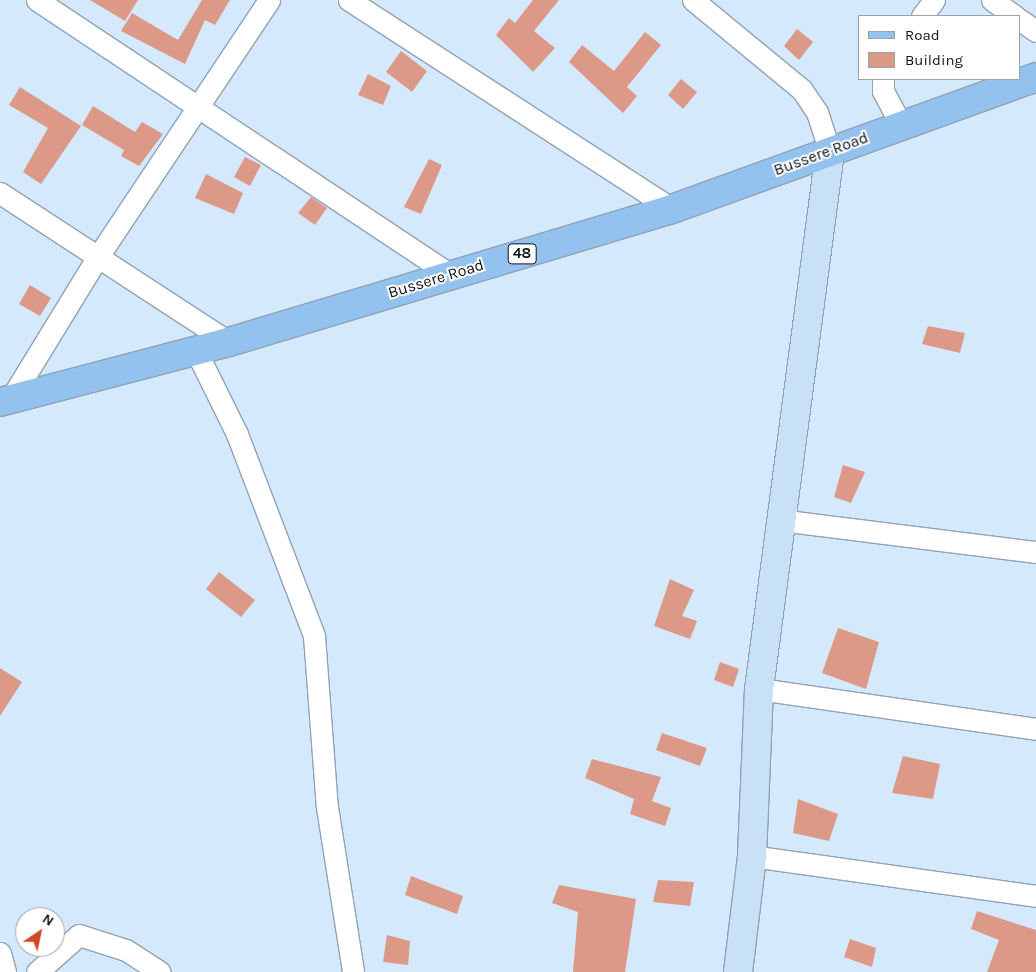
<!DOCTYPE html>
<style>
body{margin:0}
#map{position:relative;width:1036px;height:972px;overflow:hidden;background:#d5e9fd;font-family:Karla,sans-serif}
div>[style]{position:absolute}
.building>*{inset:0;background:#d98}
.roads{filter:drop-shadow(1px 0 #90a2b5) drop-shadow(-1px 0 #90a2b5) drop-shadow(0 1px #90a2b5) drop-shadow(0 -1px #90a2b5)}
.street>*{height:21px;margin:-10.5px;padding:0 10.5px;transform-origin:10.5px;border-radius:10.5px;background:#fff}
.secondary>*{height:28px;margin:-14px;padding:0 14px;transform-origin:14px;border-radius:14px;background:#c9e1f7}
.primary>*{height:28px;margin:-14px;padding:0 14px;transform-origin:14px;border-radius:14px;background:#93c2ee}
span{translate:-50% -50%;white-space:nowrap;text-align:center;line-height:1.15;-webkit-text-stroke:4px #fff;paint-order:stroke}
.shield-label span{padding:1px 4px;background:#fff;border:1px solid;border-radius:4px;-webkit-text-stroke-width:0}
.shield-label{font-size:15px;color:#0d141a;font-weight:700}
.street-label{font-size:16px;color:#0d141a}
.legend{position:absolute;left:858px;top:15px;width:162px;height:65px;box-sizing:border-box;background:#fff;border:1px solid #9ea1a3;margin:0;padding:6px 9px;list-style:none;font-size:15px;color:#0d141a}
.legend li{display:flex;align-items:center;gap:10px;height:25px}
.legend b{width:25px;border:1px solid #9ea1a3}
.north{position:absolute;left:15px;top:907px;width:50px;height:50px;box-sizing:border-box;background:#fff;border:1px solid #9ea1a3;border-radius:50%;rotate:34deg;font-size:14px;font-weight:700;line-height:20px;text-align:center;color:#0d141a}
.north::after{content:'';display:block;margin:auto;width:18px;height:22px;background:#d04624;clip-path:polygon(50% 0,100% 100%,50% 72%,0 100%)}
</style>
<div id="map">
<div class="building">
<i style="clip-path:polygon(90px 0,138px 0,125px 21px)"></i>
<i style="clip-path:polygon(202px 0,230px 0,215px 25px,205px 20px,185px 64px,121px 31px,132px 13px,178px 40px)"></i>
<i style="clip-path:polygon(533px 0,559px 0,534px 31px,555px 48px,533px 72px,496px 35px,509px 18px,515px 23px)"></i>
<i style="clip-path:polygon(797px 29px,813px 42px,799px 60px,784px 46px)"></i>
<i style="clip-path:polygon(645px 32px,661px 45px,627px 87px,637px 96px,623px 113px,569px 62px,582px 45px,614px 71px)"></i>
<i style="clip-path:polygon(401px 51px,427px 71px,412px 92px,386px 72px)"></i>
<i style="clip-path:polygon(368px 74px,391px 86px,383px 105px,358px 95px)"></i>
<i style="clip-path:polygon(681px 79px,697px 92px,683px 109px,668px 95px)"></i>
<i style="clip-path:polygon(20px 87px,81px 126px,41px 184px,23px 172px,48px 128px,9px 105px)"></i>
<i style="clip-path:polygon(93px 106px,135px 132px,142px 122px,163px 134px,139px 166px,121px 156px,124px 150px,82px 125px)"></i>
<i style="clip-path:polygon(245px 157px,261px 165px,250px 186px,234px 177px)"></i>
<i style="clip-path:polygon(429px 159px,442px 165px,421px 214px,404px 207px)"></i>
<i style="clip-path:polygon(206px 174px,243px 193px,234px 214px,195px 198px)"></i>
<i style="clip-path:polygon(311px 197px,327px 208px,315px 225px,298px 213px)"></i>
<i style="clip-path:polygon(30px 285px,51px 298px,40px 316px,19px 304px)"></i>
<i style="clip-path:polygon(928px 326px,965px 333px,960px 353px,922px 344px)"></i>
<i style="clip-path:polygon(843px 465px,865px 472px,851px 503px,834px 497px)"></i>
<i style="clip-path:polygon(219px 572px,255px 600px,241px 617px,206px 589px)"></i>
<i style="clip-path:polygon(670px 579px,694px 590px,682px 616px,697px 621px,690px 639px,654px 626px)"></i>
<i style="clip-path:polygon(838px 628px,879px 642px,866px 689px,822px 673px)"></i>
<i style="clip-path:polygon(720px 662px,739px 669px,733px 687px,714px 680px)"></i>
<i style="clip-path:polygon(0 668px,22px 682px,0 716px)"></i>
<i style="clip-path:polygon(662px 733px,707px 748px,700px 766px,656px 750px)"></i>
<i style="clip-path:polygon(903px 756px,940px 764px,933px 799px,892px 793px)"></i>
<i style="clip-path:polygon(592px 759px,661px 777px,652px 801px,671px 808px,665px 826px,630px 814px,634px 799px,585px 778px)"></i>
<i style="clip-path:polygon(798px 799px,838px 814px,829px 841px,793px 833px)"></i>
<i style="clip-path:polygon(411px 876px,463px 896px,457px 914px,405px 895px)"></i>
<i style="clip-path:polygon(658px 880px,694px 882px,690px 906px,653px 902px)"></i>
<i style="clip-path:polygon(559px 885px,636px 899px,625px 972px,573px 972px,578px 912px,552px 903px)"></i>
<i style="clip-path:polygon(977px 911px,1036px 930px,1036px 972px,987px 972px,999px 940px,971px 929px)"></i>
<i style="clip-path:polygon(387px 935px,410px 941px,408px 965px,383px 962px)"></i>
<i style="clip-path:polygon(850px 939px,876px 948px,872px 967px,844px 957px)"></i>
</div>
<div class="roads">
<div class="street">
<i style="left:37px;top:0;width:497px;rotate:33.6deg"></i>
<i style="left:349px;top:0;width:385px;rotate:32.9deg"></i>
<i style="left:693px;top:0;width:141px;rotate:39.5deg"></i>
<i style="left:802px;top:90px;width:27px;rotate:56deg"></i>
<i style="left:817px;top:112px;width:42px;rotate:72deg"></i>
<i style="left:992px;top:0;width:28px;rotate:35deg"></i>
<i style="left:922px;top:16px;width:20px;rotate:-53deg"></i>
<i style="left:1020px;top:20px;width:19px;rotate:35deg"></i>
<i style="left:883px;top:79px;width:12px;rotate:90deg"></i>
<i style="left:883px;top:91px;width:38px;rotate:62deg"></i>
<i style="left:0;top:193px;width:273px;rotate:33.1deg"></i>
<i style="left:196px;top:351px;width:93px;rotate:63.7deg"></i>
<i style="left:237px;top:434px;width:216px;rotate:69.1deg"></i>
<i style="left:314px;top:636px;width:171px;rotate:85.7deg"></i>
<i style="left:327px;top:807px;width:167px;rotate:81deg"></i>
<i style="left:10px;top:400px;width:167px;rotate:-58.5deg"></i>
<i style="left:97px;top:258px;width:310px;rotate:-56.3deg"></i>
<i style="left:779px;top:520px;width:259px;rotate:7.1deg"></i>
<i style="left:759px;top:689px;width:280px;rotate:8.2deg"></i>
<i style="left:752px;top:856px;width:287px;rotate:8deg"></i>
<i style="left:0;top:953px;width:20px;rotate:75deg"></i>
<i style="left:37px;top:972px;width:56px;rotate:-41.4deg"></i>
<i style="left:79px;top:935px;width:49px;rotate:17.7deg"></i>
<i style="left:126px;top:950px;width:40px;rotate:32.9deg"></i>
</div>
<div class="secondary">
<i style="left:738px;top:972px;width:117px;rotate:-83.1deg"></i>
<i style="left:752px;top:856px;width:167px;rotate:-87.6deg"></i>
<i style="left:759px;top:689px;width:542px;rotate:-82.47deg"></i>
</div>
<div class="primary">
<i style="left:0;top:402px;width:237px;rotate:-14.7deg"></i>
<i style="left:229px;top:342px;width:463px;rotate:-16.7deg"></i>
<i style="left:672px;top:209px;width:387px;rotate:-19.9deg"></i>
</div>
</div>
<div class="shield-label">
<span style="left:522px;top:254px">48</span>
</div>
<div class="street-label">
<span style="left:821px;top:154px;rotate:-20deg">Bussere Road</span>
<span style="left:436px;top:279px;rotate:-17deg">Bussere Road</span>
</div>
<ul class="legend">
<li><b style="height:6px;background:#93c2ee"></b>Road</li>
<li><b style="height:14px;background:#d98"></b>Building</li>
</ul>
<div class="north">N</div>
</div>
